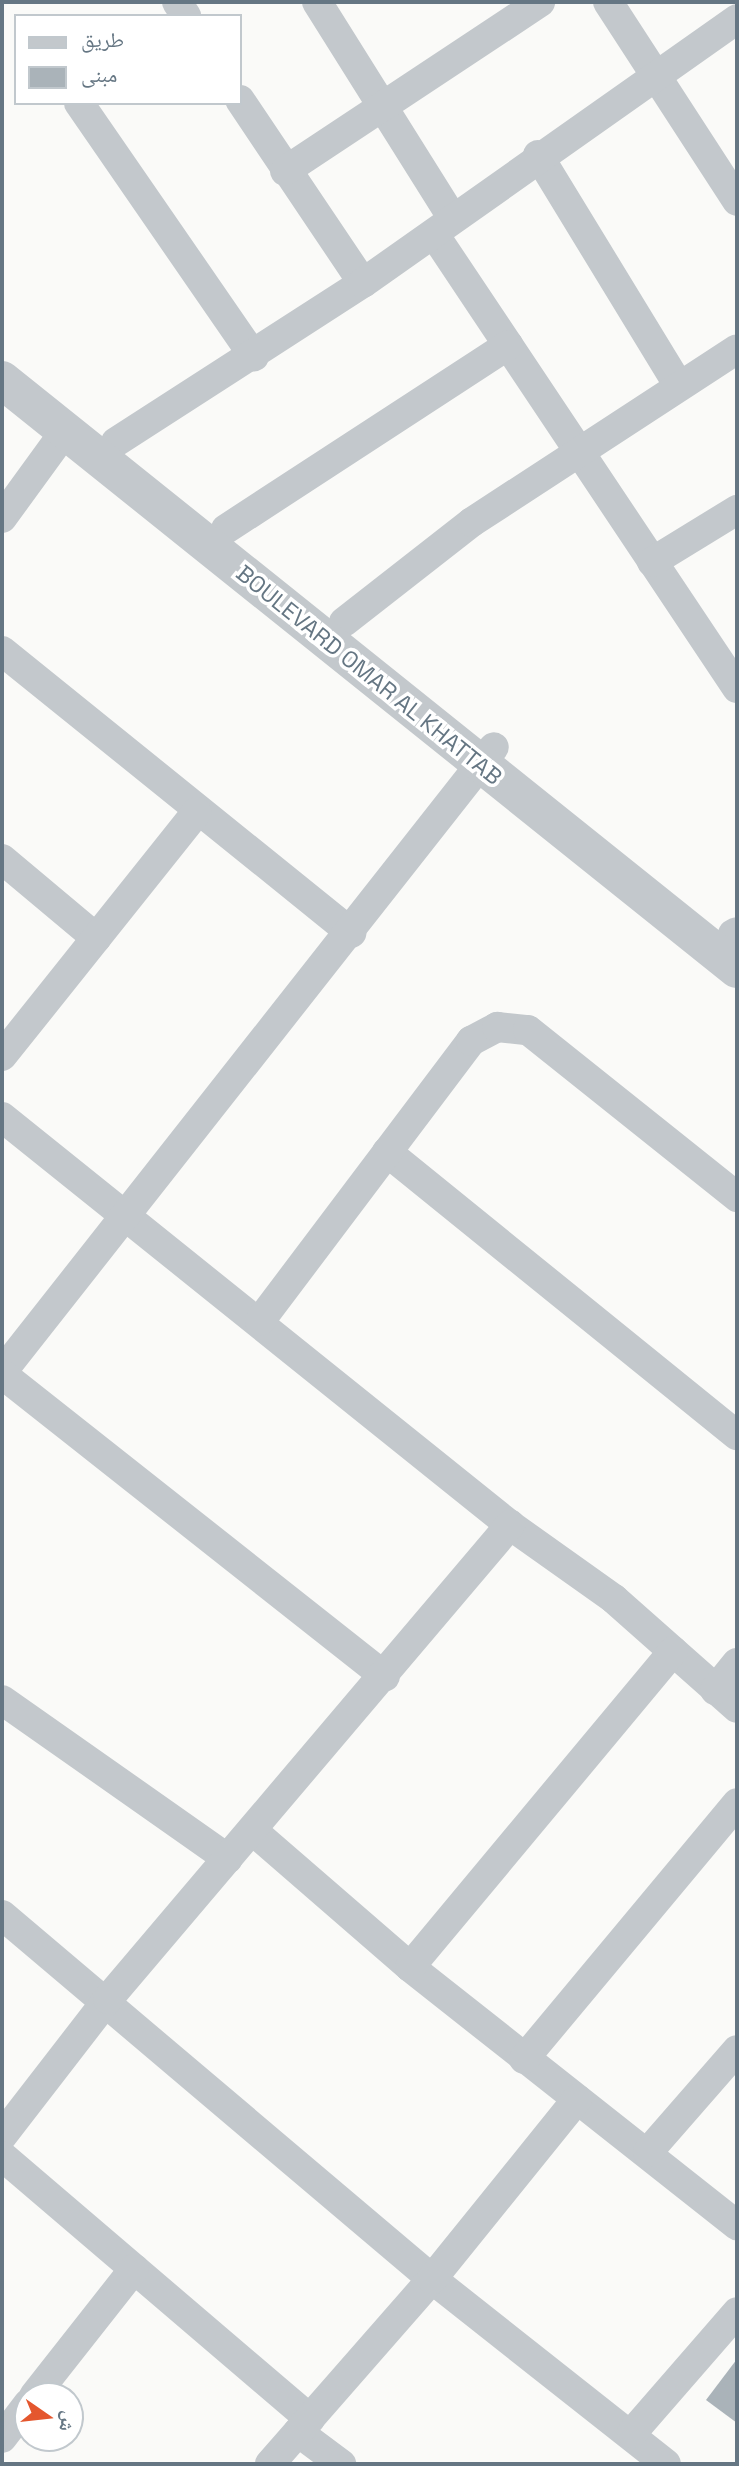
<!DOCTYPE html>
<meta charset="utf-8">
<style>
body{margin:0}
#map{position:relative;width:739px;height:2466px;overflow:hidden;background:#fafaf8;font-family:"Space Grotesk","Noto Naskh Arabic",sans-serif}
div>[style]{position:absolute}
.building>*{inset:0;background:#aab3b9}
.minor>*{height:30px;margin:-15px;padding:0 15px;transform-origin:15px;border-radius:15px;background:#c3c8cc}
.tertiary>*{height:38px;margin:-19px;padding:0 19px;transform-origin:19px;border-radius:19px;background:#c3c8cc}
span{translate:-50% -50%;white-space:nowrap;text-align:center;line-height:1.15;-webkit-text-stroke:7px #fff;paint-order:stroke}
.street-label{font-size:23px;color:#657683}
.frame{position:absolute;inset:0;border:4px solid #657683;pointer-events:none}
.legend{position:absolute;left:14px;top:14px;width:228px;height:91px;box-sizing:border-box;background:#fff;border:2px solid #c1c8cd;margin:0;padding:9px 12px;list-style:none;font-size:21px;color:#657683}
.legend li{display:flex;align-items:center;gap:14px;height:35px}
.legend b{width:35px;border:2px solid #c1c8cd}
.north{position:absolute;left:14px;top:2382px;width:70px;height:70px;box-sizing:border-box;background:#fff;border:2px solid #c1c8cd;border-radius:50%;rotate:104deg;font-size:19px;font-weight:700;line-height:28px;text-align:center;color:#657683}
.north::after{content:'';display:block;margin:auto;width:24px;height:32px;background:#e4572e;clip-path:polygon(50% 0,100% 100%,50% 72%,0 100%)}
</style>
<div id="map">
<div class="building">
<i style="clip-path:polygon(737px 2359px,737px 2423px,706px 2400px)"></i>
</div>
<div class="minor">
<i style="left:177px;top:2px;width:17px;rotate:57deg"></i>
<i style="left:317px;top:2px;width:256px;rotate:57.9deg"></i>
<i style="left:608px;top:2px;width:237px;rotate:57deg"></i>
<i style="left:240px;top:100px;width:220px;rotate:56.1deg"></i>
<i style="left:79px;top:103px;width:308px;rotate:55.4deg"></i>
<i style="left:538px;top:155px;width:271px;rotate:58.6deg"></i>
<i style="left:285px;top:171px;width:306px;rotate:-33.5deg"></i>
<i style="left:434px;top:234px;width:546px;rotate:56.28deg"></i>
<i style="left:116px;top:442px;width:294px;rotate:-32.8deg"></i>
<i style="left:363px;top:283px;width:458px;rotate:-35.2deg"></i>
<i style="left:2px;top:518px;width:109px;rotate:-54deg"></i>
<i style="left:226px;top:529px;width:337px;rotate:-33.1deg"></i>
<i style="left:652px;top:562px;width:100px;rotate:-31.5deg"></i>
<i style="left:344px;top:622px;width:162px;rotate:-38deg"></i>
<i style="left:472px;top:522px;width:316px;rotate:-33.1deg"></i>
<i style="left:2px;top:651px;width:449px;rotate:38.9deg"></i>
<i style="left:2px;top:859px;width:123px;rotate:40deg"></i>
<i style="left:733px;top:934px;width:4px;rotate:-27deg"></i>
<i style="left:2px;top:1056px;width:312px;rotate:-51.4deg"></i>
<i style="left:2px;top:1117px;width:652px;rotate:38.77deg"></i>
<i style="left:510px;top:1525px;width:128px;rotate:35.4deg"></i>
<i style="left:614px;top:1599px;width:164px;rotate:41.5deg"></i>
<i style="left:387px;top:1152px;width:450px;rotate:39deg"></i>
<i style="left:260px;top:1321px;width:351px;rotate:-53deg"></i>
<i style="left:471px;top:1041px;width:30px;rotate:-28deg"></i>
<i style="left:497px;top:1027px;width:31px;rotate:6deg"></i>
<i style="left:528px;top:1030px;width:268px;rotate:38.6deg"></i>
<i style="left:2px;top:1372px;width:795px;rotate:-51.79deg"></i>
<i style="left:2px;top:1374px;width:488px;rotate:38.3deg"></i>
<i style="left:715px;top:1690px;width:35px;rotate:-51deg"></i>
<i style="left:2px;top:1700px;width:276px;rotate:35.1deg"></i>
<i style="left:252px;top:1830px;width:209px;rotate:40.9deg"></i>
<i style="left:410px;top:1967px;width:417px;rotate:38.3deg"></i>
<i style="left:2px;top:1915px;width:563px;rotate:40.25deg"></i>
<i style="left:432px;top:2279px;width:298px;rotate:38.3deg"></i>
<i style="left:410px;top:1967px;width:411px;rotate:-50.2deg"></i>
<i style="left:524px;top:2059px;width:333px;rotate:-50.2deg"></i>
<i style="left:2px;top:2136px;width:173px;rotate:-52.3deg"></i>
<i style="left:108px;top:1999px;width:622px;rotate:-49.7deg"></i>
<i style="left:648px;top:2152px;width:135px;rotate:-48.9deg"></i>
<i style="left:2px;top:2156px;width:405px;rotate:40.5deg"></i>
<i style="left:34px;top:2396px;width:162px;rotate:-51.8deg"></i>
<i style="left:298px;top:2432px;width:54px;rotate:36.7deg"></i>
<i style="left:632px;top:2433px;width:160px;rotate:-49deg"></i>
<i style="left:2px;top:2438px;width:43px;rotate:-52.6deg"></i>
<i style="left:270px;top:2464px;width:246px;rotate:-48.8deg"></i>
<i style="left:432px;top:2279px;width:231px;rotate:-51.1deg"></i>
</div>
<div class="tertiary">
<i style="left:2px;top:380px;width:942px;rotate:38.71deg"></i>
</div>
<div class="street-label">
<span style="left:369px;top:675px;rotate:39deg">BOULEVARD OMAR AL KHATTAB</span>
</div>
<div class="frame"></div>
<ul class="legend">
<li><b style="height:9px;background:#c3c8cc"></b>طريق</li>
<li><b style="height:19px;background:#aab3b9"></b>مبنى</li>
</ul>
<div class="north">ش</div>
</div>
